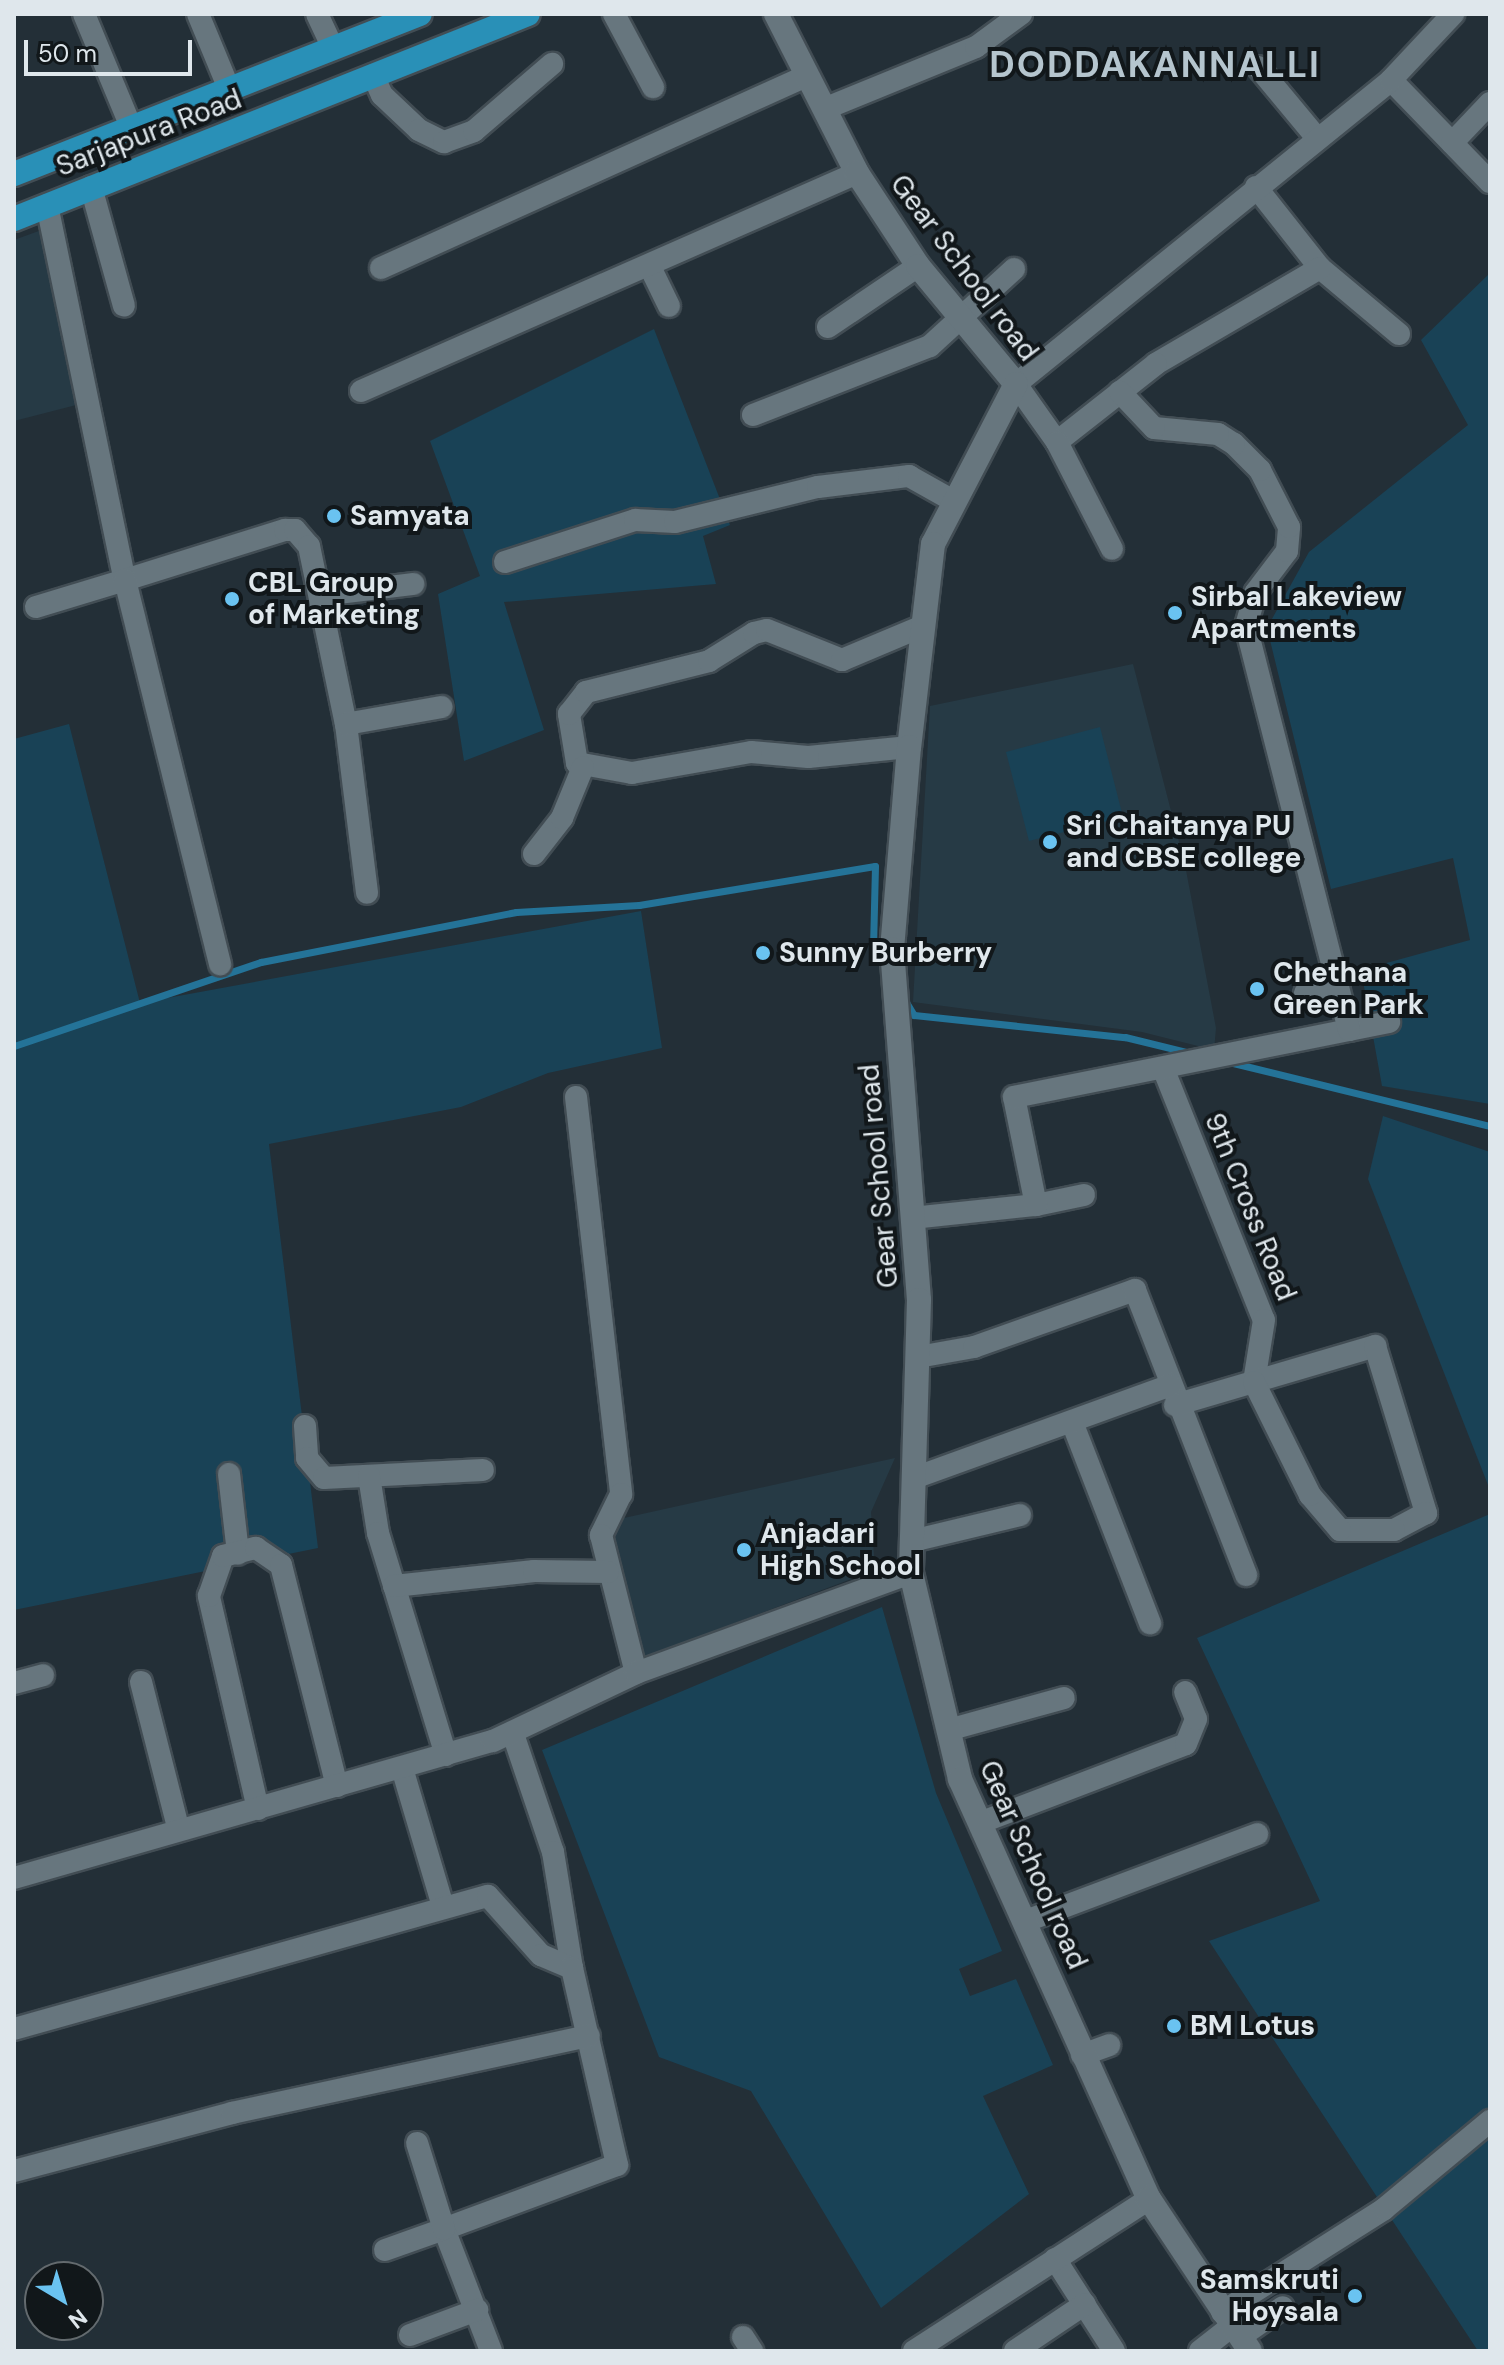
<!DOCTYPE html>
<style>
body{margin:0}
#map{position:relative;width:1504px;height:2365px;overflow:hidden;background:#232f37;font-family:"DM Sans",sans-serif}
div>[style]{position:absolute}
.built>*{inset:0;background:#263a45}
.green>*{inset:0;background:#194256}
.stream>*{height:7px;margin:-3.5px;padding:0 3.5px;transform-origin:3.5px;border-radius:3.5px;background:#247398}
.roads{filter:drop-shadow(2px 0 #424d54) drop-shadow(-2px 0 #424d54) drop-shadow(0 2px #424d54) drop-shadow(0 -2px #424d54)}
.minor>*{height:22px;margin:-11px;padding:0 11px;transform-origin:11px;border-radius:11px;background:#67767e}
.secondary>*{height:24px;margin:-12px;padding:0 12px;transform-origin:12px;border-radius:12px;background:#67767e}
.primary>*{height:24px;margin:-12px;padding:0 12px;transform-origin:12px;border-radius:12px;background:#2990b7}
.dots>*{width:22px;height:22px;translate:-50% -50%;box-sizing:border-box;border:4px solid #11171a;border-radius:50%}
span{translate:-50% -50%;white-space:nowrap;text-align:center;line-height:1.15;-webkit-text-stroke:8px #11171a;paint-order:stroke}
.street-label{font-size:28px;color:#dfe7ec}
.poi-label{font-size:28px;color:#dfe7ec;font-weight:700}
.left{translate:0 -50%;text-align:left}
.right{translate:-100% -50%;text-align:right}
.district-label{font-size:36px;color:#b5c5ce;font-weight:700;letter-spacing:2px}
.frame{position:absolute;inset:0;border:16px solid #dfe7ec;pointer-events:none}
.north{position:absolute;left:24px;top:2261px;width:80px;height:80px;box-sizing:border-box;background:#11171a;border:2px solid #636a6e;border-radius:50%;rotate:142deg;font-size:22px;font-weight:700;line-height:32px;text-align:center;color:#dfe7ec}
.north::after{content:'';display:block;margin:auto;width:28px;height:36px;background:#6ac3f1;clip-path:polygon(50% 0,100% 100%,50% 72%,0 100%)}
.scale{position:absolute;left:24px;top:40px;width:168px;height:36px;box-sizing:border-box;border:4px solid #dfe7ec;border-top:0;padding-left:10px;font-size:24px;line-height:28px;white-space:nowrap;color:#dfe7ec;-webkit-text-stroke:6px #11171a;paint-order:stroke}
</style>
<div id="map">
<div class="built">
<i style="clip-path:polygon(47px 228px,84px 403px,14px 421px,14px 240px)"></i>
<i style="clip-path:polygon(1133px 664px,1185px 865px,1216px 1028px,1214px 1050px,1142px 1032px,913px 1002px,930px 706px)"></i>
<i style="clip-path:polygon(895px 1458px,871px 1512px,875px 1570px,645px 1657px,608px 1530px,615px 1520px)"></i>
</div>
<div class="green">
<i style="clip-path:polygon(1490px 273px,1490px 1104px,1382px 1086px,1361px 970px,1470px 940px,1453px 858px,1331px 889px,1267px 628px,1309px 552px,1468px 425px,1421px 340px)"></i>
<i style="clip-path:polygon(654px 329px,730px 525px,703px 536px,716px 584px,504px 602px,544px 730px,464px 761px,438px 594px,480px 576px,430px 441px)"></i>
<i style="clip-path:polygon(69px 724px,140px 1003px,641px 911px,662px 1048px,548px 1073px,461px 1107px,269px 1144px,318px 1548px,14px 1610px,14px 739px)"></i>
<i style="clip-path:polygon(1100px 727px,1123px 817px,1029px 841px,1006px 752px)"></i>
<i style="clip-path:polygon(1383px 1116px,1490px 1152px,1490px 1490px,1368px 1179px)"></i>
<i style="clip-path:polygon(1490px 1514px,1490px 2351px,1478px 2351px,1209px 1941px,1320px 1901px,1197px 1638px)"></i>
<i style="clip-path:polygon(882px 1607px,936px 1793px,1002px 1951px,959px 1969px,970px 1996px,1016px 1979px,1053px 2065px,983px 2096px,1029px 2194px,881px 2308px,751px 2091px,659px 2057px,542px 1750px)"></i>
</div>
<div class="stream">
<i style="left:903px;top:997px;width:21px;rotate:59deg"></i>
<i style="left:914px;top:1015px;width:212px;rotate:6deg"></i>
<i style="left:1125px;top:1037px;width:71px;rotate:13.8deg"></i>
<i style="left:14px;top:1046px;width:261px;rotate:-18.8deg"></i>
<i style="left:261px;top:962px;width:260px;rotate:-11.1deg"></i>
<i style="left:516px;top:912px;width:123px;rotate:-3.3deg"></i>
<i style="left:639px;top:905px;width:239px;rotate:-9.4deg"></i>
<i style="left:875px;top:866px;width:80px;rotate:91.4deg"></i>
<i style="left:873px;top:946px;width:23px;rotate:59deg"></i>
<i style="left:1229px;top:1062px;width:269px;rotate:13.8deg"></i>
</div>
<div class="roads">
<div class="minor">
<i style="left:84px;top:14px;width:122px;rotate:67.4deg"></i>
<i style="left:198px;top:14px;width:81px;rotate:67.5deg"></i>
<i style="left:317px;top:14px;width:38px;rotate:65deg"></i>
<i style="left:614px;top:14px;width:83px;rotate:61.9deg"></i>
<i style="left:1258px;top:67px;width:92px;rotate:50.3deg"></i>
<i style="left:373px;top:75px;width:22px;rotate:66deg"></i>
<i style="left:382px;top:95px;width:51px;rotate:43.4deg"></i>
<i style="left:419px;top:130px;width:28px;rotate:26deg"></i>
<i style="left:444px;top:142px;width:32px;rotate:-20deg"></i>
<i style="left:474px;top:131px;width:103px;rotate:-40.7deg"></i>
<i style="left:1391px;top:80px;width:142px;rotate:45.9deg"></i>
<i style="left:824px;top:109px;width:164px;rotate:-22.2deg"></i>
<i style="left:976px;top:47px;width:56px;rotate:-36.3deg"></i>
<i style="left:1452px;top:143px;width:55px;rotate:-46.5deg"></i>
<i style="left:91px;top:187px;width:123px;rotate:74.5deg"></i>
<i style="left:1256px;top:187px;width:103px;rotate:51.7deg"></i>
<i style="left:47px;top:205px;width:383px;rotate:78.3deg"></i>
<i style="left:125px;top:580px;width:168px;rotate:-17.4deg"></i>
<i style="left:285px;top:530px;width:10px"></i>
<i style="left:295px;top:530px;width:21px;rotate:49deg"></i>
<i style="left:309px;top:546px;width:182px;rotate:78.3deg"></i>
<i style="left:346px;top:724px;width:170px;rotate:82.9deg"></i>
<i style="left:381px;top:268px;width:466px;rotate:-24.3deg"></i>
<i style="left:651px;top:269px;width:41px;rotate:64.1deg"></i>
<i style="left:828px;top:327px;width:109px;rotate:-34.1deg"></i>
<i style="left:1399px;top:334px;width:103px;rotate:-140.1deg"></i>
<i style="left:1320px;top:268px;width:190px;rotate:149.7deg"></i>
<i style="left:1156px;top:364px;width:126px;rotate:141.8deg"></i>
<i style="left:1057px;top:442px;width:71px;rotate:-125.3deg"></i>
<i style="left:1016px;top:384px;width:483px;rotate:-39deg"></i>
<i style="left:1391px;top:80px;width:91px;rotate:-46.8deg"></i>
<i style="left:361px;top:391px;width:542px;rotate:-23.73deg"></i>
<i style="left:753px;top:415px;width:190px;rotate:-21.3deg"></i>
<i style="left:930px;top:346px;width:114px;rotate:-42.5deg"></i>
<i style="left:1057px;top:442px;width:120px;rotate:62.8deg"></i>
<i style="left:505px;top:562px;width:137px;rotate:-17.9deg"></i>
<i style="left:635px;top:520px;width:40px;rotate:2.9deg"></i>
<i style="left:675px;top:522px;width:147px;rotate:-13.8deg"></i>
<i style="left:818px;top:487px;width:92px;rotate:-6.9deg"></i>
<i style="left:909px;top:476px;width:47px;rotate:29.3deg"></i>
<i style="left:322px;top:595px;width:92px;rotate:-6.9deg"></i>
<i style="left:36px;top:607px;width:93px;rotate:-16.9deg"></i>
<i style="left:125px;top:580px;width:396px;rotate:76.1deg"></i>
<i style="left:346px;top:724px;width:97px;rotate:-10.1deg"></i>
<i style="left:909px;top:747px;width:101px;rotate:174.3deg"></i>
<i style="left:808px;top:757px;width:57px;rotate:-175deg"></i>
<i style="left:751px;top:752px;width:121px;rotate:170deg"></i>
<i style="left:632px;top:773px;width:56px;rotate:-169.7deg"></i>
<i style="left:577px;top:763px;width:50px;rotate:-99.3deg"></i>
<i style="left:569px;top:714px;width:28px;rotate:-52deg"></i>
<i style="left:586px;top:692px;width:127px;rotate:-14.1deg"></i>
<i style="left:709px;top:661px;width:53px;rotate:-31.9deg"></i>
<i style="left:754px;top:633px;width:13px;rotate:-13deg"></i>
<i style="left:767px;top:630px;width:81px;rotate:21.8deg"></i>
<i style="left:842px;top:660px;width:88px;rotate:-22.8deg"></i>
<i style="left:534px;top:854px;width:46px;rotate:-52.1deg"></i>
<i style="left:562px;top:818px;width:55px;rotate:-67.6deg"></i>
<i style="left:1305px;top:993px;width:35px;rotate:-16deg"></i>
<i style="left:1349px;top:1030px;width:41px;rotate:-11.3deg"></i>
<i style="left:1163px;top:1068px;width:271px;rotate:68.2deg"></i>
<i style="left:1264px;top:1320px;width:63px;rotate:99.2deg"></i>
<i style="left:576px;top:1097px;width:400px;rotate:83.5deg"></i>
<i style="left:621px;top:1494px;width:46px;rotate:116deg"></i>
<i style="left:601px;top:1535px;width:142px;rotate:75.8deg"></i>
<i style="left:1036px;top:1205px;width:49px;rotate:-11.8deg"></i>
<i style="left:912px;top:1218px;width:125px;rotate:-6deg"></i>
<i style="left:1036px;top:1205px;width:110px;rotate:-101.5deg"></i>
<i style="left:1014px;top:1097px;width:342px;rotate:-11.3deg"></i>
<i style="left:1349px;top:1030px;width:417px;rotate:-104.3deg"></i>
<i style="left:1246px;top:626px;width:35px;rotate:-74deg"></i>
<i style="left:1256px;top:592px;width:51px;rotate:-52.9deg"></i>
<i style="left:1287px;top:551px;width:24px;rotate:-85deg"></i>
<i style="left:1289px;top:527px;width:64px;rotate:-117deg"></i>
<i style="left:1260px;top:470px;width:37px;rotate:-135deg"></i>
<i style="left:1234px;top:444px;width:19px;rotate:-148deg"></i>
<i style="left:1218px;top:434px;width:64px;rotate:-174.6deg"></i>
<i style="left:1154px;top:428px;width:50px;rotate:-133.4deg"></i>
<i style="left:918px;top:1357px;width:57px;rotate:-10.1deg"></i>
<i style="left:974px;top:1347px;width:171px;rotate:-19.5deg"></i>
<i style="left:1135px;top:1290px;width:306px;rotate:68.7deg"></i>
<i style="left:1175px;top:1405px;width:209px;rotate:-16.4deg"></i>
<i style="left:1375px;top:1346px;width:175px;rotate:73deg"></i>
<i style="left:1426px;top:1513px;width:36px;rotate:152deg"></i>
<i style="left:1394px;top:1530px;width:54px;rotate:180deg"></i>
<i style="left:1340px;top:1530px;width:46px;rotate:-130.6deg"></i>
<i style="left:1310px;top:1495px;width:126px;rotate:-116.4deg"></i>
<i style="left:1072px;top:1422px;width:216px;rotate:68.8deg"></i>
<i style="left:305px;top:1426px;width:32px;rotate:86deg"></i>
<i style="left:307px;top:1458px;width:26px;rotate:50deg"></i>
<i style="left:324px;top:1478px;width:159px;rotate:-2.9deg"></i>
<i style="left:229px;top:1474px;width:80px;rotate:83.5deg"></i>
<i style="left:369px;top:1476px;width:58px;rotate:81deg"></i>
<i style="left:378px;top:1533px;width:232px;rotate:73deg"></i>
<i style="left:914px;top:1478px;width:273px;rotate:-19.9deg"></i>
<i style="left:912px;top:1541px;width:111px;rotate:-13.5deg"></i>
<i style="left:394px;top:1586px;width:141px;rotate:-6.1deg"></i>
<i style="left:534px;top:1571px;width:74px;rotate:0.8deg"></i>
<i style="left:141px;top:1682px;width:150px;rotate:75.7deg"></i>
<i style="left:14px;top:1683px;width:30px;rotate:-15deg"></i>
<i style="left:948px;top:1730px;width:120px;rotate:-15.4deg"></i>
<i style="left:513px;top:1734px;width:125px;rotate:71.3deg"></i>
<i style="left:553px;top:1852px;width:118px;rotate:80.7deg"></i>
<i style="left:402px;top:1768px;width:141px;rotate:73.5deg"></i>
<i style="left:258px;top:1809px;width:219px;rotate:-103deg"></i>
<i style="left:209px;top:1596px;width:42px;rotate:-70.7deg"></i>
<i style="left:223px;top:1556px;width:34px;rotate:-14deg"></i>
<i style="left:256px;top:1548px;width:30px;rotate:34deg"></i>
<i style="left:281px;top:1565px;width:228px;rotate:75.8deg"></i>
<i style="left:982px;top:1822px;width:218px;rotate:-20.9deg"></i>
<i style="left:1186px;top:1744px;width:27px;rotate:-68deg"></i>
<i style="left:1196px;top:1719px;width:29px;rotate:-112deg"></i>
<i style="left:14px;top:1878px;width:498px;rotate:-16deg"></i>
<i style="left:493px;top:1741px;width:158px;rotate:-25.4deg"></i>
<i style="left:636px;top:1673px;width:293px;rotate:-20deg"></i>
<i style="left:1026px;top:1921px;width:247px;rotate:-20.6deg"></i>
<i style="left:14px;top:2029px;width:492px;rotate:-15.7deg"></i>
<i style="left:488px;top:1896px;width:79px;rotate:48.1deg"></i>
<i style="left:541px;top:1955px;width:34px;rotate:23deg"></i>
<i style="left:572px;top:1968px;width:202px;rotate:77.1deg"></i>
<i style="left:617px;top:2165px;width:184px;rotate:159.7deg"></i>
<i style="left:444px;top:2229px;width:131px;rotate:68.9deg"></i>
<i style="left:1082px;top:2055px;width:29px;rotate:-20deg"></i>
<i style="left:14px;top:2171px;width:226px;rotate:-14.9deg"></i>
<i style="left:232px;top:2113px;width:365px;rotate:-12.2deg"></i>
<i style="left:385px;top:2250px;width:63px;rotate:-19.6deg"></i>
<i style="left:444px;top:2229px;width:90px;rotate:-107.4deg"></i>
<i style="left:1055px;top:2259px;width:109px;rotate:57.3deg"></i>
<i style="left:1222px;top:2312px;width:192px;rotate:-32.4deg"></i>
<i style="left:1384px;top:2209px;width:138px;rotate:-39.7deg"></i>
<i style="left:410px;top:2335px;width:72px;rotate:-20.5deg"></i>
<i style="left:743px;top:2337px;width:17px;rotate:57deg"></i>
<i style="left:1240px;top:2337px;width:52px;rotate:-34.9deg"></i>
<i style="left:914px;top:2351px;width:280px;rotate:-32.9deg"></i>
<i style="left:1015px;top:2351px;width:84px;rotate:-33.9deg"></i>
<i style="left:1200px;top:2351px;width:41px;rotate:-38deg"></i>
</div>
<div class="secondary">
<i style="left:776px;top:14px;width:178px;rotate:63deg"></i>
<i style="left:857px;top:173px;width:111px;rotate:56.7deg"></i>
<i style="left:918px;top:266px;width:153px;rotate:50.3deg"></i>
<i style="left:1016px;top:384px;width:180px;rotate:117.4deg"></i>
<i style="left:933px;top:544px;width:204px;rotate:96.7deg"></i>
<i style="left:909px;top:747px;width:203px;rotate:94.8deg"></i>
<i style="left:892px;top:949px;width:352px;rotate:85.6deg"></i>
<i style="left:919px;top:1300px;width:273px;rotate:91.7deg"></i>
<i style="left:911px;top:1573px;width:212px;rotate:76.6deg"></i>
<i style="left:960px;top:1779px;width:461px;rotate:65.8deg"></i>
<i style="left:1149px;top:2199px;width:182px;rotate:56.4deg"></i>
</div>
<div class="primary">
<i style="left:14px;top:174px;width:436px;rotate:-21.5deg"></i>
<i style="left:14px;top:219px;width:553px;rotate:-21.74deg"></i>
</div>
</div>
<div class="dots">
<i style="left:334px;top:516px;background:#6ac3f1"></i>
<i style="left:232px;top:599px;background:#6ac3f1"></i>
<i style="left:1175px;top:613px;background:#6ac3f1"></i>
<i style="left:1050px;top:842px;background:#6ac3f1"></i>
<i style="left:763px;top:953px;background:#6ac3f1"></i>
<i style="left:1257px;top:989px;background:#6ac3f1"></i>
<i style="left:744px;top:1550px;background:#6ac3f1"></i>
<i style="left:1174px;top:2026px;background:#6ac3f1"></i>
<i style="left:1355px;top:2296px;background:#6ac3f1"></i>
</div>
<div class="street-label">
<span style="left:149px;top:133px;rotate:-21deg">Sarjapura Road</span>
<span style="left:964px;top:268px;rotate:53deg">Gear School road</span>
<span style="left:879px;top:1176px;rotate:-95deg">Gear School road</span>
<span style="left:1250px;top:1207px;rotate:68deg">9th Cross Road</span>
<span style="left:1033px;top:1865px;rotate:66deg">Gear School road</span>
</div>
<div class="poi-label">
<span class="left" style="left:350px;top:516px">Samyata</span>
<span class="left" style="left:248px;top:599px">CBL Group<br>of Marketing</span>
<span class="left" style="left:1191px;top:613px">Sirbal Lakeview<br>Apartments</span>
<span class="left" style="left:1066px;top:842px">Sri Chaitanya PU<br>and CBSE college</span>
<span class="left" style="left:779px;top:953px">Sunny Burberry</span>
<span class="left" style="left:1273px;top:989px">Chethana<br>Green Park</span>
<span class="left" style="left:760px;top:1550px">Anjadari<br>High School</span>
<span class="left" style="left:1190px;top:2026px">BM Lotus</span>
<span class="right" style="left:1339px;top:2296px">Samskruti<br>Hoysala</span>
</div>
<div class="district-label">
<span style="left:1155px;top:65px">DODDAKANNALLI</span>
</div>
<div class="frame"></div>
<div class="north">N</div>
<div class="scale">50 m</div>
</div>
